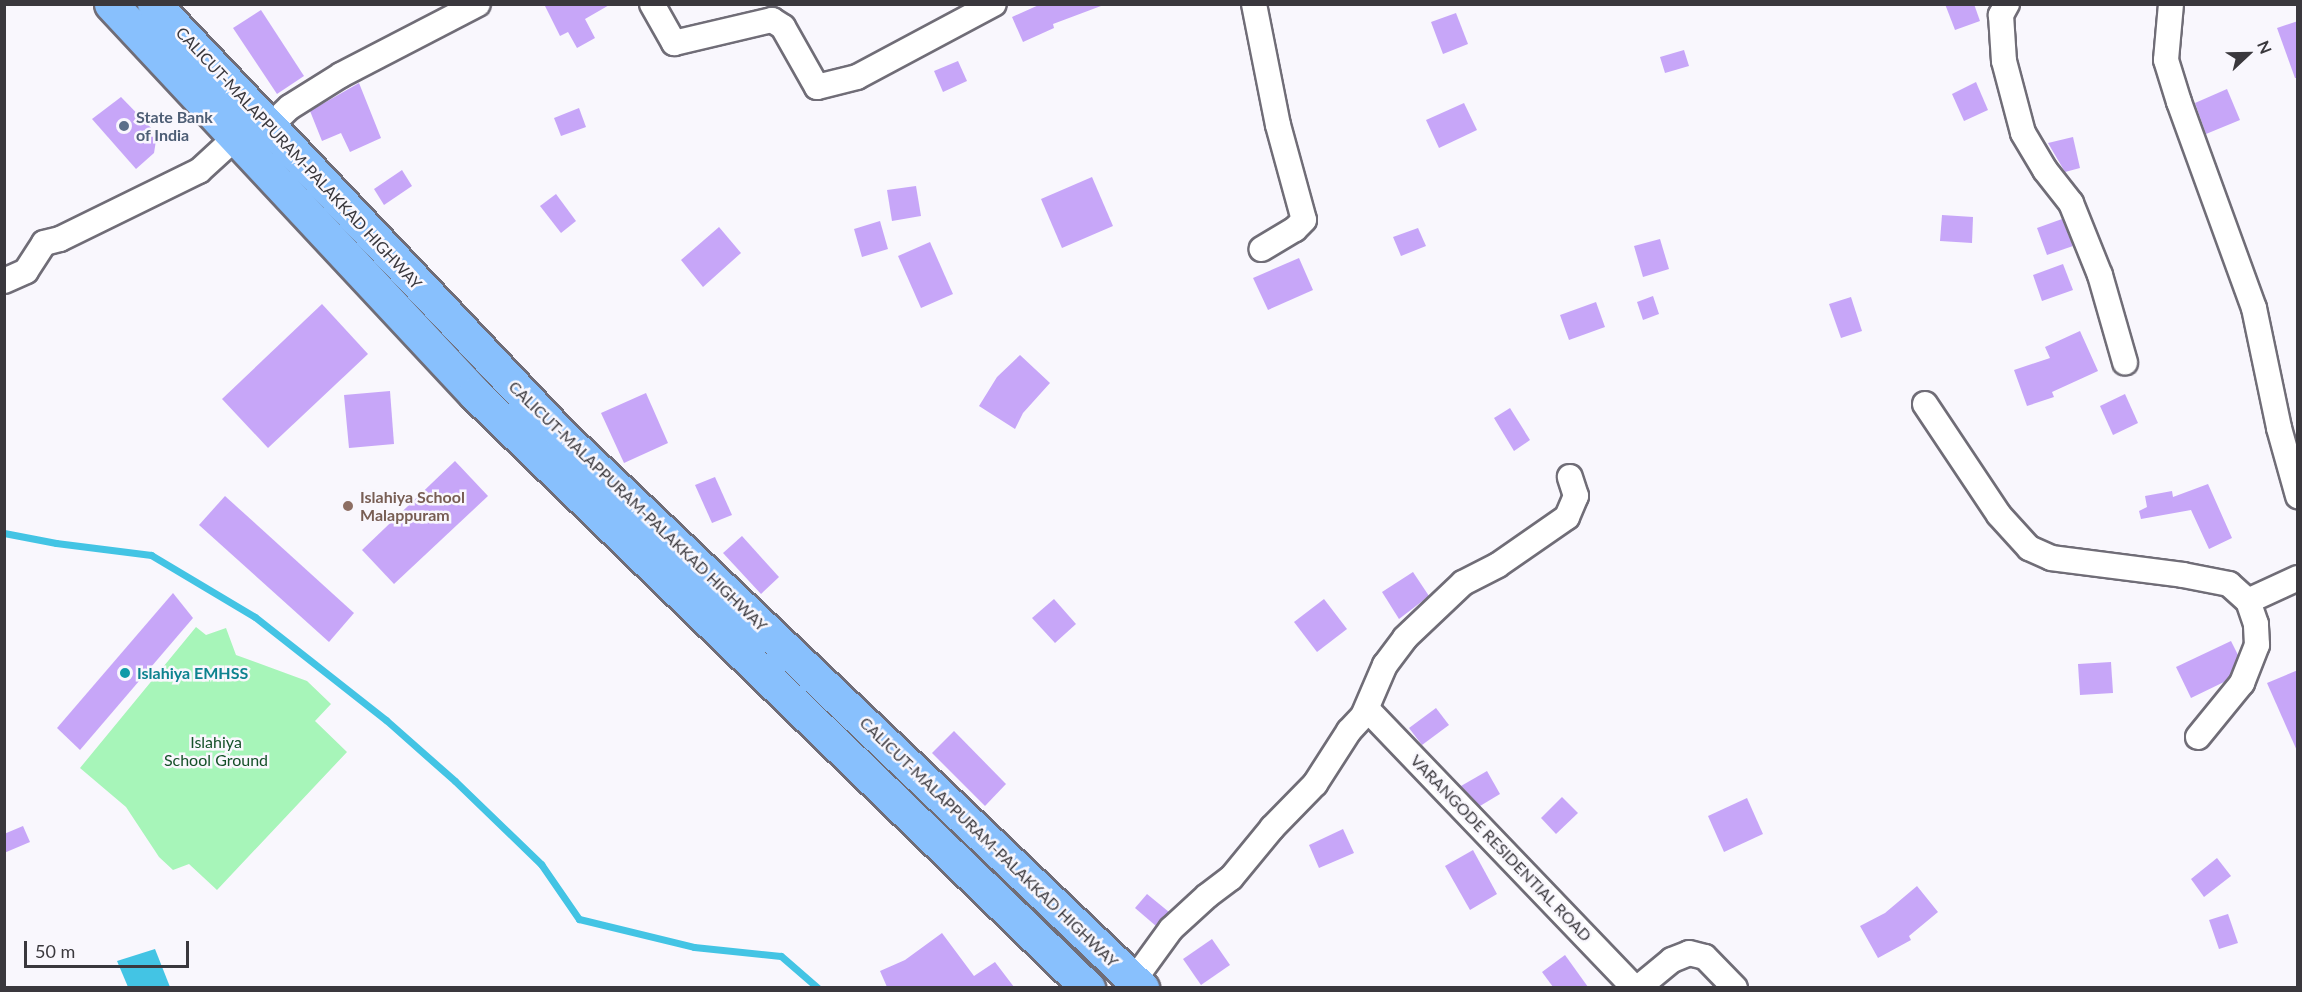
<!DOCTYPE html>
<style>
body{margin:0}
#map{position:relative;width:2302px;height:992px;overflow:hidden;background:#f9f7fd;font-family:Lato,sans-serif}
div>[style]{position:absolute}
.green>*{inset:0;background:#a7f5b9}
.water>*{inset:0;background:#43c4e4}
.stream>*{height:7px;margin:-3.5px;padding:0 3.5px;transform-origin:3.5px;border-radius:3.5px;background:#43c4e4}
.building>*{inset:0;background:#c7a6f8}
.roads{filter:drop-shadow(2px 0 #706d77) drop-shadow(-2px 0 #706d77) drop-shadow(0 2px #706d77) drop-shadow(0 -2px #706d77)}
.minor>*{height:24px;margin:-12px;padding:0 12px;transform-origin:12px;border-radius:12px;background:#fff}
.highway>*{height:33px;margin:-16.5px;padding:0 16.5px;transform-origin:16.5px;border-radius:16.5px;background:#88c0fd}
.dots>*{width:16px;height:16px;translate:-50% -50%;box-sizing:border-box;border:3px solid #f9f7fd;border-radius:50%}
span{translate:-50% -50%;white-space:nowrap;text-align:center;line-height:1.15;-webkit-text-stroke:5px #f9f7fd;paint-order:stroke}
.service-label{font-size:16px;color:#4e5e75;font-weight:700}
.left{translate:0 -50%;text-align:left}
.street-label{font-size:16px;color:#3a383d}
.education-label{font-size:16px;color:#785e54;font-weight:700}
.culture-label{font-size:16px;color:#0d838f;font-weight:700}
.park-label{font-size:16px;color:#155029}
.frame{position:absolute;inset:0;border:6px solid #3a383d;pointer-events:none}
.north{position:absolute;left:2218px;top:24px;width:60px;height:60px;-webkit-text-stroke:4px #f9f7fd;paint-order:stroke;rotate:68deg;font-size:16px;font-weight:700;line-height:24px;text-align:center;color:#3a383d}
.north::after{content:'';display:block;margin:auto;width:21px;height:27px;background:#3a383d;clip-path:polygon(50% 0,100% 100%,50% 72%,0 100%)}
.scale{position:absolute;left:24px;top:941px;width:165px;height:27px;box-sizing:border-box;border:3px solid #3a383d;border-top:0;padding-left:8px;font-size:18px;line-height:21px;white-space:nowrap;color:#3a383d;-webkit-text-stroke:4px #f9f7fd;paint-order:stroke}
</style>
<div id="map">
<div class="green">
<i style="clip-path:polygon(196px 627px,206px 635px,226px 628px,236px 655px,307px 681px,331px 704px,315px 721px,347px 752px,217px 890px,189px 864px,173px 870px,159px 857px,126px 807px,80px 768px)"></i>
</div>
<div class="water">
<i style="clip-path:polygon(155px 949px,170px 987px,128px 987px,117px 961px)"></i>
</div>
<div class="stream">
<i style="left:4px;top:533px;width:53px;rotate:10.9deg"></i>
<i style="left:56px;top:543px;width:96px;rotate:7.2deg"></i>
<i style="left:151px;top:555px;width:121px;rotate:30.8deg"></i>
<i style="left:255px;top:617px;width:167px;rotate:38.2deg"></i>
<i style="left:386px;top:720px;width:92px;rotate:41.5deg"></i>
<i style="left:455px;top:781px;width:120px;rotate:44deg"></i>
<i style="left:541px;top:864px;width:67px;rotate:55.4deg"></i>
<i style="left:579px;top:919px;width:118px;rotate:13.7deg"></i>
<i style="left:694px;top:947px;width:87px;rotate:5.9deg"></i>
<i style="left:781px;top:956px;width:49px;rotate:40.9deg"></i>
</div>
<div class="building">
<i style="clip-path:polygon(544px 4px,611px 4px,585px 19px,595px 38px,577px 48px,568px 32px,560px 36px)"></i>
<i style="clip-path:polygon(1041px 4px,1101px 4px,1101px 6px,1053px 24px,1054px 28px,1023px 42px,1012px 17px)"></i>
<i style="clip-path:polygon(1945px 4px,1974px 4px,1980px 21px,1955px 30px)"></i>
<i style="clip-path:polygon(261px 10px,304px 76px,277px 94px,233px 28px)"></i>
<i style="clip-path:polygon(1456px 13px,1468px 44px,1443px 54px,1431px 22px)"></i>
<i style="clip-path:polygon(2298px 21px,2298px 78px,2295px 78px,2277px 28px)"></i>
<i style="clip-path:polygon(1684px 50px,1689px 66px,1665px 73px,1660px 57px)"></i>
<i style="clip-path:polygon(958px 61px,967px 81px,943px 92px,934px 71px)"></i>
<i style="clip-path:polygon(1976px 82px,1988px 110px,1964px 121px,1952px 94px)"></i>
<i style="clip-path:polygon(359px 83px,381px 138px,350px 152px,341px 133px,322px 141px,310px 111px)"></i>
<i style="clip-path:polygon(2227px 89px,2240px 120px,2206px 134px,2195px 103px)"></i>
<i style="clip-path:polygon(121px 97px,157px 134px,154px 153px,136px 169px,92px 119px)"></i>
<i style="clip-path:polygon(1464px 103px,1477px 130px,1439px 148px,1426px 120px)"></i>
<i style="clip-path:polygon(579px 108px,586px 127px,561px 136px,554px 118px)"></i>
<i style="clip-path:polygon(2073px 137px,2080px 168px,2065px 172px,2048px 143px)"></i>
<i style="clip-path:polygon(402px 170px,412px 186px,384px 205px,374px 189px)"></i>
<i style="clip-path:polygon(1092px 177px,1113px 226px,1062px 248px,1041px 199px)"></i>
<i style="clip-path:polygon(916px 186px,921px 216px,892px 221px,887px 190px)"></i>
<i style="clip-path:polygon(556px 194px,576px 221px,561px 233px,540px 206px)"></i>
<i style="clip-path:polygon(1942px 215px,1973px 217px,1972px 243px,1940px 241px)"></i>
<i style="clip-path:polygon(2062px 219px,2073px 246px,2047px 255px,2037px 228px)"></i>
<i style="clip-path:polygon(880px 221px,888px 249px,862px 257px,854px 229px)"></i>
<i style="clip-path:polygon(719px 227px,741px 253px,703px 287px,681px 260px)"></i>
<i style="clip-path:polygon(1418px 228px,1426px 246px,1401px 256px,1393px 237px)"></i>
<i style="clip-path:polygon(1660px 239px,1669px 269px,1643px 277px,1634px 246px)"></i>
<i style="clip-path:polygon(930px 242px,953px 294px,921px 308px,898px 256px)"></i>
<i style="clip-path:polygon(1299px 258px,1313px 290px,1268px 310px,1253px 278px)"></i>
<i style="clip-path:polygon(2063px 264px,2073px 290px,2042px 301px,2033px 275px)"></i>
<i style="clip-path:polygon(1653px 296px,1659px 314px,1643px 320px,1637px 302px)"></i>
<i style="clip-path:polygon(1851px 297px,1862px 331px,1841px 338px,1829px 304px)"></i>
<i style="clip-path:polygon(1596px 302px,1605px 327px,1569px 340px,1560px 315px)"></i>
<i style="clip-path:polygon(322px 304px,368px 354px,268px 448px,222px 399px)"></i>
<i style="clip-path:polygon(2080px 331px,2098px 371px,2052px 392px,2054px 397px,2027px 406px,2014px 370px,2050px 358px,2045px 347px)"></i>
<i style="clip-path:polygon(1020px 355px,1050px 383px,1023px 413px,1015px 429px,979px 406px,997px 377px)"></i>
<i style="clip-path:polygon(390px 391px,394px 444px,349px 448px,344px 395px)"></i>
<i style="clip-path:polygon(646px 393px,668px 443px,624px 463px,601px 413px)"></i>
<i style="clip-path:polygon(2125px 394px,2138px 423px,2113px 435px,2100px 406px)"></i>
<i style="clip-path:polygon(1510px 408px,1530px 440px,1514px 451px,1494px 418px)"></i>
<i style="clip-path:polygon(455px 461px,488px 496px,394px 584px,362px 550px)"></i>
<i style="clip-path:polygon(715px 477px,732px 515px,712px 523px,695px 485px)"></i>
<i style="clip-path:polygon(2208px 484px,2232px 538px,2209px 549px,2191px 510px,2141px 519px,2139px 511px,2147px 507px,2145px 496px,2172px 491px,2173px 497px)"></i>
<i style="clip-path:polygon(225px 496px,354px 613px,329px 642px,199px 525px)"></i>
<i style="clip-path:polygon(742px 536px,779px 577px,761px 594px,723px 553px)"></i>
<i style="clip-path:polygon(1413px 572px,1429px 596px,1399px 619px,1382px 592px)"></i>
<i style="clip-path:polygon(173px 593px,193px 618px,80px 750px,57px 728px)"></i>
<i style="clip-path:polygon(1054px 599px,1076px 624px,1055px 643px,1032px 618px)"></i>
<i style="clip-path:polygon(1324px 599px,1347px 629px,1317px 652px,1294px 622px)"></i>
<i style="clip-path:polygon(2231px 641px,2238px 655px,2230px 676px,2224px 682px,2191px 698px,2176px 667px)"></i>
<i style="clip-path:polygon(2111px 662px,2113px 693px,2080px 695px,2078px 664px)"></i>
<i style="clip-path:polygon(2298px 670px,2298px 753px,2267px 683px)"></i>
<i style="clip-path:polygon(1436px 708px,1449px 725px,1422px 745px,1409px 728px)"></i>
<i style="clip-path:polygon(954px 731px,1006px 784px,985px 806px,932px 753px)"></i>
<i style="clip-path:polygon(1487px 771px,1500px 794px,1480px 806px,1461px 786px)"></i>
<i style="clip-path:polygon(1562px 797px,1578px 813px,1556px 834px,1541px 818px)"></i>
<i style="clip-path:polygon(1747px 798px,1763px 834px,1724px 852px,1708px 816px)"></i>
<i style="clip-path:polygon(23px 826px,30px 842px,4px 853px,4px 834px)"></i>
<i style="clip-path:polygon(1343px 829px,1354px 853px,1319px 868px,1309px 845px)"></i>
<i style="clip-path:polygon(1473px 850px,1497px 894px,1470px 910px,1445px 866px)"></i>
<i style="clip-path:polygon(2217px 858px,2231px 876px,2204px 897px,2191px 879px)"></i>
<i style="clip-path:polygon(1917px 886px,1938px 912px,1909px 936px,1911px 940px,1878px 958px,1860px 926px,1885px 913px)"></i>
<i style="clip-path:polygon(1147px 894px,1169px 912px,1156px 926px,1135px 908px)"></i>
<i style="clip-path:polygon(2228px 914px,2238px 943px,2219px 949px,2209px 920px)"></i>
<i style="clip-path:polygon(942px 933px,974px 976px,995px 962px,1014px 987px,887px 987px,880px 971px,905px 960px)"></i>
<i style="clip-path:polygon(1212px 939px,1230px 965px,1201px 985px,1183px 959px)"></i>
<i style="clip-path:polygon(1565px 955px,1588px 987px,1553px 987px,1542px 972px)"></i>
</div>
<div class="roads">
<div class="minor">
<i style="left:652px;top:4px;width:45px;rotate:60.6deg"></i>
<i style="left:674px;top:43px;width:101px;rotate:-13.2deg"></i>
<i style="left:772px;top:20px;width:13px;rotate:32deg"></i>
<i style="left:783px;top:27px;width:69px;rotate:60.5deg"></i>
<i style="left:817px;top:87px;width:41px;rotate:-14deg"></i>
<i style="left:857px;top:77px;width:155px;rotate:-28.1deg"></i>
<i style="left:1254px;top:4px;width:123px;rotate:78.8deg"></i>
<i style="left:1278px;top:125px;width:98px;rotate:74.7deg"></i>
<i style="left:1304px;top:220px;width:13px;rotate:135deg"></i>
<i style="left:1295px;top:229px;width:39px;rotate:149deg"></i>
<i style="left:2007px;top:4px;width:13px;rotate:119deg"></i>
<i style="left:2001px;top:15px;width:46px;rotate:86.3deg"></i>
<i style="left:2004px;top:61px;width:74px;rotate:75.2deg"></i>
<i style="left:2023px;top:133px;width:43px;rotate:59.3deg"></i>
<i style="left:2045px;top:170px;width:42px;rotate:51.8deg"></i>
<i style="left:2071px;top:203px;width:78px;rotate:68.1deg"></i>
<i style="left:2100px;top:275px;width:91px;rotate:74deg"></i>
<i style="left:2171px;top:4px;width:56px;rotate:95.1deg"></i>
<i style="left:2166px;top:60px;width:44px;rotate:72.8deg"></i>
<i style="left:2179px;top:102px;width:219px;rotate:70deg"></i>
<i style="left:2254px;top:308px;width:123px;rotate:78.2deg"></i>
<i style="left:2279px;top:428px;width:71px;rotate:74.4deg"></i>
<i style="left:268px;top:128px;width:30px;rotate:-44deg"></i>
<i style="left:290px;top:107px;width:60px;rotate:-32.1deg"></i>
<i style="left:341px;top:75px;width:154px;rotate:-27.4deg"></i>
<i style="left:4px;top:281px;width:24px;rotate:-24deg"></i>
<i style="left:26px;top:271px;width:33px;rotate:-57deg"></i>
<i style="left:44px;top:243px;width:16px;rotate:-14deg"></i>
<i style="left:60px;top:239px;width:155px;rotate:-26.1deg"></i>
<i style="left:199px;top:171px;width:49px;rotate:-42.5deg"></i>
<i style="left:1925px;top:404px;width:133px;rotate:56.3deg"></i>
<i style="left:1999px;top:515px;width:45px;rotate:47.7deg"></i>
<i style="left:2029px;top:548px;width:24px;rotate:24deg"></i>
<i style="left:2051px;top:558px;width:133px;rotate:7.3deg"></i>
<i style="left:2183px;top:575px;width:47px;rotate:11.1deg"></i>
<i style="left:2229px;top:584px;width:25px;rotate:42deg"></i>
<i style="left:1367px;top:709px;width:387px;rotate:46.2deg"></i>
<i style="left:2198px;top:737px;width:70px;rotate:-50.8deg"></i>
<i style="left:2242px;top:683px;width:41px;rotate:-68.5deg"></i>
<i style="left:2257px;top:645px;width:21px;rotate:-93deg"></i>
<i style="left:2256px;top:624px;width:24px;rotate:-109deg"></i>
<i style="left:2248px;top:601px;width:55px;rotate:-24.7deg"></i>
<i style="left:1134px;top:980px;width:63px;rotate:-54deg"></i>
<i style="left:1171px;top:929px;width:49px;rotate:-42.5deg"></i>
<i style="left:1207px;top:896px;width:30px;rotate:-37deg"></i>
<i style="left:1231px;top:878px;width:65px;rotate:-50.6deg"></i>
<i style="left:1272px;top:828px;width:62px;rotate:-45.7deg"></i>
<i style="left:1315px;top:784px;width:63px;rotate:-57.3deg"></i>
<i style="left:1349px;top:731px;width:21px;rotate:-47deg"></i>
<i style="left:1363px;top:716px;width:56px;rotate:-66.7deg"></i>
<i style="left:1385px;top:665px;width:34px;rotate:-53deg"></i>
<i style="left:1405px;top:638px;width:80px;rotate:-43.5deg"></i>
<i style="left:1463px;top:583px;width:39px;rotate:-27deg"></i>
<i style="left:1498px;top:565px;width:84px;rotate:-34.8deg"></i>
<i style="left:1567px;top:517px;width:23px;rotate:-67deg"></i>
<i style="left:1576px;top:496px;width:20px;rotate:-108deg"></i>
<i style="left:1638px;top:988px;width:44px;rotate:-39.5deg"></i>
<i style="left:1672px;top:960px;width:18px;rotate:-22deg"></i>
<i style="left:1689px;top:953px;width:16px;rotate:14deg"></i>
<i style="left:1705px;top:957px;width:43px;rotate:45.9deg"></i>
</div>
<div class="highway">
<i style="left:111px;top:4px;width:533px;rotate:46.97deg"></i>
<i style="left:475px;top:394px;width:854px;rotate:44.1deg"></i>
<i style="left:154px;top:4px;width:594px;rotate:46.64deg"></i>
<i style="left:562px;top:436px;width:801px;rotate:43.58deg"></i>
</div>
</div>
<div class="dots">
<i style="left:124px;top:126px;background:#5c6f8a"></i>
<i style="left:348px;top:506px;background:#8d6e63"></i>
<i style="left:125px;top:673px;background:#0f9aa8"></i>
</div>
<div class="service-label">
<span class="left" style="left:136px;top:126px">State Bank<br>of India</span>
</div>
<div class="street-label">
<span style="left:299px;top:158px;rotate:47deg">CALICUT-MALAPPURAM-PALAKKAD HIGHWAY</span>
<span style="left:638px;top:506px;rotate:44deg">CALICUT-MALAPPURAM-PALAKKAD HIGHWAY</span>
<span style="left:989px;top:842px;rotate:44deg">CALICUT-MALAPPURAM-PALAKKAD HIGHWAY</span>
<span style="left:1501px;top:848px;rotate:46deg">VARANGODE RESIDENTIAL ROAD</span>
</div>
<div class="education-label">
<span class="left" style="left:360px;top:506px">Islahiya School<br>Malappuram</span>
</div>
<div class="culture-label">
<span class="left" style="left:137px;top:673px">Islahiya EMHSS</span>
</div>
<div class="park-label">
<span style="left:216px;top:751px">Islahiya<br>School Ground</span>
</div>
<div class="frame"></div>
<div class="north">N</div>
<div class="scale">50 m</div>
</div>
